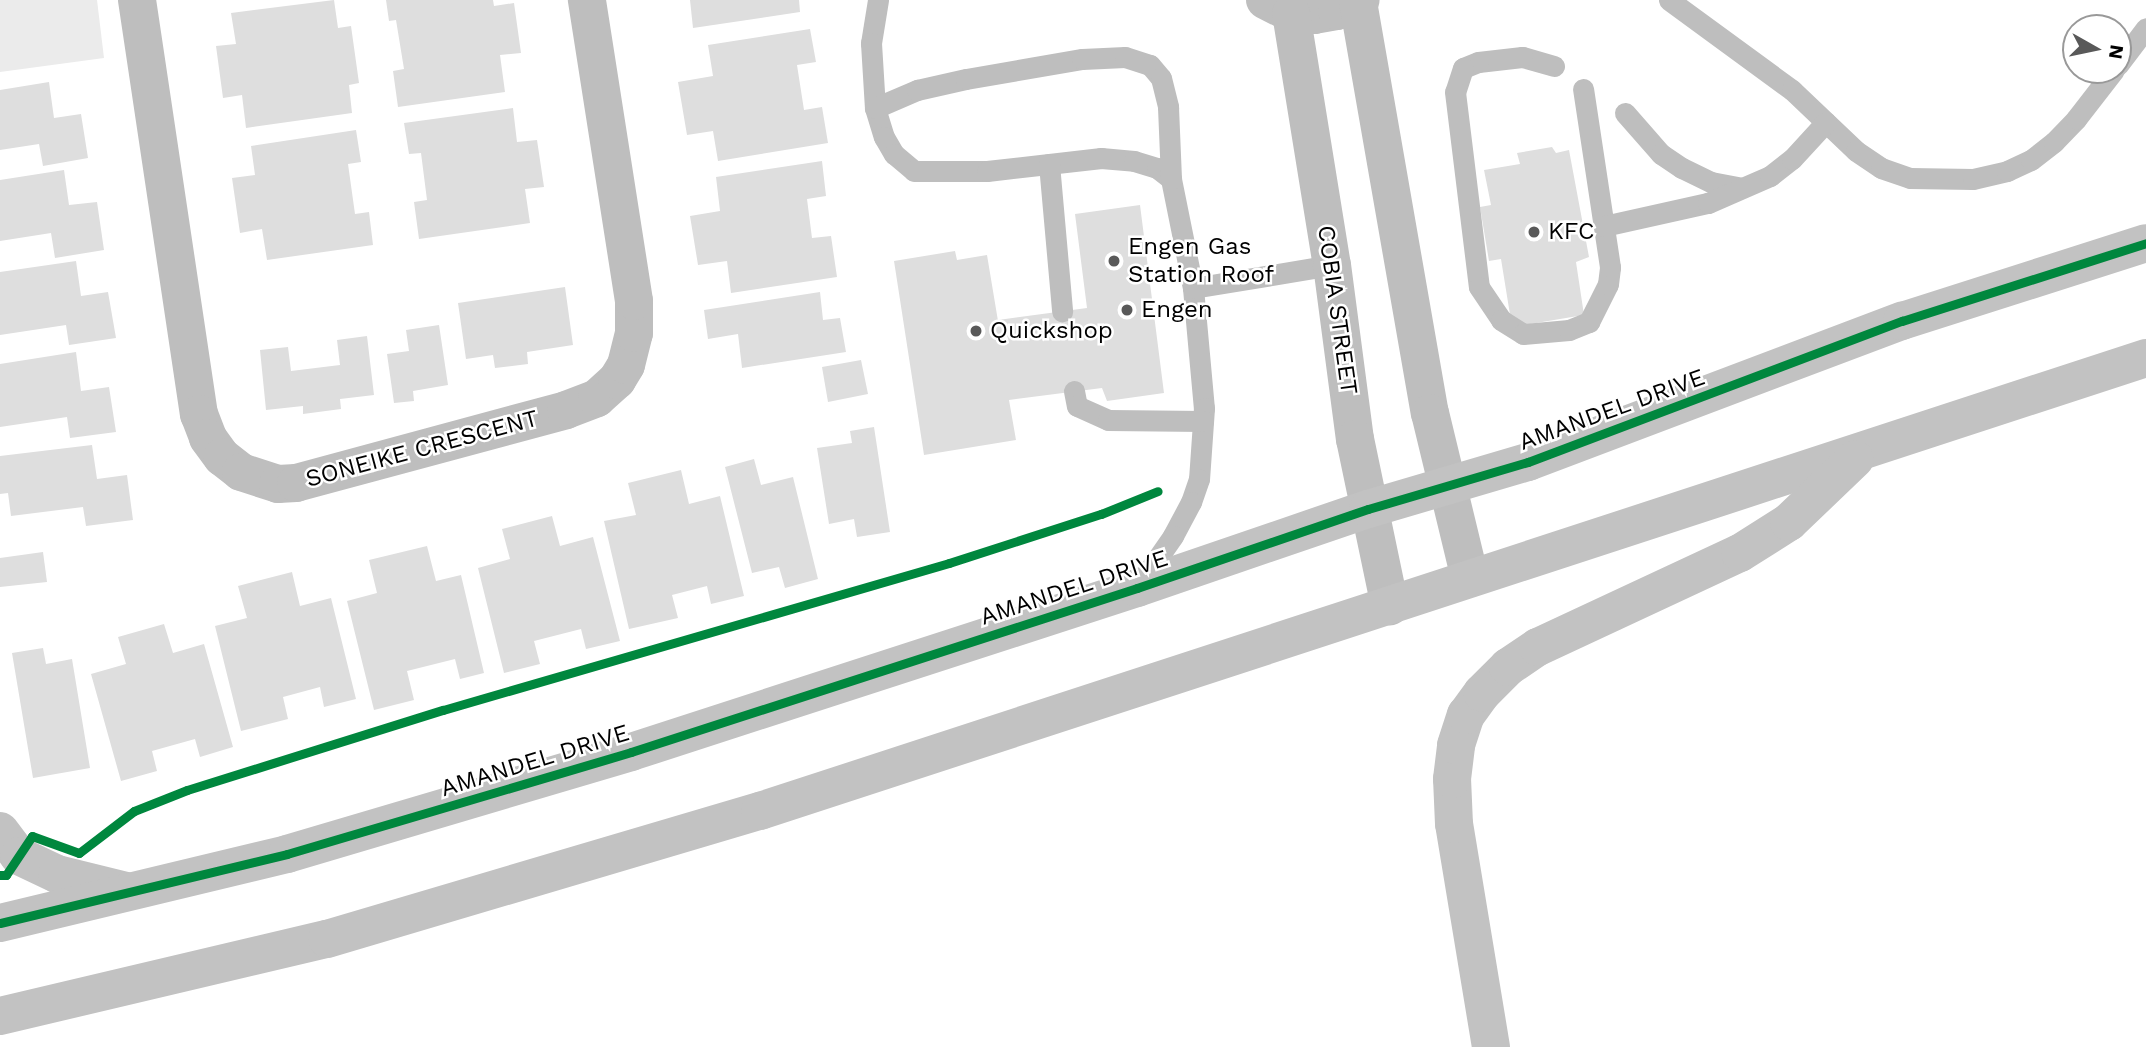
<!DOCTYPE html>
<style>
body{margin:0}
#map{position:relative;width:2146px;height:1047px;overflow:hidden;background:#fff;font-family:"Work Sans",sans-serif}
div>[style]{position:absolute}
.green>*{inset:0;background:#ebebeb}
.building>*{inset:0;background:#dedede}
.lane>*{height:21px;margin:-10.5px;padding:0 10.5px;transform-origin:10.5px;border-radius:10.5px;background:#bebebe}
.street>*{height:38px;margin:-19px;padding:0 19px;transform-origin:19px;border-radius:19px;background:#bebebe}
.secondary>*{height:38px;margin:-19px;padding:0 19px;transform-origin:19px;border-radius:19px;background:#c2c2c2}
.cycleway>*{height:9px;margin:-4.5px;padding:0 4.5px;transform-origin:4.5px;border-radius:4.5px;background:#00873e}
.dots>*{width:19px;height:19px;translate:-50% -50%;box-sizing:border-box;border:4px solid #fff;border-radius:50%}
span{translate:-50% -50%;white-space:nowrap;text-align:center;line-height:1.15;-webkit-text-stroke:5px #fff;paint-order:stroke}
.poi-label{font-size:24px;color:#000}
.left{translate:0 -50%;text-align:left}
.street-label{font-size:24px;color:#000}
.north{position:absolute;left:2062px;top:14px;width:70px;height:70px;box-sizing:border-box;background:#fff;border:2px solid #999;border-radius:50%;rotate:99deg;font-size:19px;font-weight:700;line-height:28px;text-align:center;color:#000}
.north::after{content:'';display:block;margin:auto;width:24px;height:32px;background:#595959;clip-path:polygon(50% 0,100% 100%,50% 72%,0 100%)}
</style>
<div id="map">
<div class="green">
<i style="clip-path:polygon(0 0,97px 0,104px 58px,0 72px)"></i>
</div>
<div class="building">
<i style="clip-path:polygon(334px 0,338px 28px,351px 26px,359px 83px,349px 85px,352px 113px,246px 128px,242px 95px,223px 98px,216px 46px,236px 44px,231px 13px)"></i>
<i style="clip-path:polygon(386px 0,493px 0,494px 6px,514px 3px,521px 53px,500px 55px,505px 92px,398px 107px,393px 71px,404px 69px,396px 20px,389px 21px)"></i>
<i style="clip-path:polygon(690px 0,799px 0,800px 12px,693px 28px)"></i>
<i style="clip-path:polygon(810px 29px,816px 62px,797px 65px,804px 110px,822px 107px,828px 143px,718px 161px,713px 131px,687px 135px,678px 82px,713px 76px,708px 45px)"></i>
<i style="clip-path:polygon(49px 82px,54px 118px,81px 114px,88px 158px,43px 166px,39px 144px,0 150px,0 90px)"></i>
<i style="clip-path:polygon(513px 108px,517px 142px,537px 140px,544px 187px,525px 189px,530px 223px,419px 239px,414px 202px,427px 200px,421px 153px,409px 154px,404px 123px)"></i>
<i style="clip-path:polygon(356px 130px,361px 162px,348px 164px,355px 214px,369px 212px,373px 245px,267px 260px,262px 229px,240px 233px,232px 178px,255px 175px,251px 146px)"></i>
<i style="clip-path:polygon(1552px 147px,1556px 153px,1569px 150px,1589px 257px,1576px 262px,1584px 315px,1512px 327px,1501px 259px,1489px 261px,1480px 207px,1491px 205px,1484px 170px,1520px 164px,1517px 153px)"></i>
<i style="clip-path:polygon(822px 161px,826px 196px,807px 199px,812px 238px,831px 236px,837px 277px,731px 293px,727px 261px,698px 265px,690px 216px,720px 211px,716px 177px)"></i>
<i style="clip-path:polygon(64px 170px,69px 205px,97px 202px,104px 250px,55px 258px,51px 233px,0 241px,0 180px)"></i>
<i style="clip-path:polygon(1140px 205px,1164px 393px,1107px 401px,1102px 388px,1009px 400px,1016px 440px,924px 455px,894px 261px,955px 251px,957px 260px,987px 255px,1000px 333px,998px 320px,1087px 308px,1075px 214px)"></i>
<i style="clip-path:polygon(76px 261px,81px 296px,108px 292px,116px 338px,69px 345px,66px 325px,0 335px,0 272px)"></i>
<i style="clip-path:polygon(565px 287px,573px 345px,527px 352px,528px 364px,495px 368px,493px 355px,466px 359px,458px 303px)"></i>
<i style="clip-path:polygon(820px 292px,823px 320px,840px 318px,846px 352px,742px 368px,738px 334px,708px 339px,704px 310px)"></i>
<i style="clip-path:polygon(439px 325px,448px 385px,413px 391px,414px 401px,394px 403px,387px 354px,409px 351px,406px 330px)"></i>
<i style="clip-path:polygon(367px 336px,374px 395px,340px 399px,341px 409px,303px 414px,303px 406px,266px 410px,260px 350px,288px 347px,291px 371px,340px 365px,337px 340px)"></i>
<i style="clip-path:polygon(76px 352px,81px 391px,109px 387px,116px 432px,70px 438px,67px 417px,0 427px,0 364px)"></i>
<i style="clip-path:polygon(861px 360px,868px 394px,828px 402px,822px 367px)"></i>
<i style="clip-path:polygon(874px 427px,890px 532px,857px 537px,854px 519px,829px 524px,817px 448px,852px 443px,850px 431px)"></i>
<i style="clip-path:polygon(92px 445px,97px 479px,127px 475px,133px 520px,86px 526px,83px 507px,11px 516px,8px 493px,0 494px,0 456px)"></i>
<i style="clip-path:polygon(754px 459px,761px 485px,793px 477px,818px 579px,785px 588px,779px 567px,752px 573px,725px 467px)"></i>
<i style="clip-path:polygon(681px 470px,689px 504px,720px 496px,744px 596px,711px 604px,707px 586px,672px 595px,678px 618px,629px 629px,604px 521px,636px 515px,628px 483px)"></i>
<i style="clip-path:polygon(552px 516px,560px 546px,593px 537px,620px 641px,586px 649px,581px 629px,534px 641px,540px 664px,504px 673px,478px 568px,510px 559px,502px 529px)"></i>
<i style="clip-path:polygon(427px 546px,436px 581px,461px 575px,484px 673px,460px 679px,455px 659px,407px 671px,414px 700px,374px 710px,347px 601px,377px 593px,369px 560px)"></i>
<i style="clip-path:polygon(43px 552px,47px 582px,0 587px,0 558px)"></i>
<i style="clip-path:polygon(292px 572px,300px 606px,331px 598px,356px 699px,324px 707px,320px 687px,283px 697px,288px 719px,241px 731px,215px 626px,247px 618px,238px 586px)"></i>
<i style="clip-path:polygon(164px 624px,173px 653px,204px 644px,233px 747px,200px 757px,195px 739px,152px 751px,157px 771px,121px 781px,91px 674px,126px 664px,118px 637px)"></i>
<i style="clip-path:polygon(43px 648px,46px 664px,72px 659px,90px 768px,33px 778px,12px 653px)"></i>
</div>
<div class="lane">
<i style="left:878px;top:0;width:44px;rotate:99.2deg"></i>
<i style="left:871px;top:43px;width:65px;rotate:86.5deg"></i>
<i style="left:875px;top:108px;width:30px;rotate:73deg"></i>
<i style="left:884px;top:137px;width:20px;rotate:60deg"></i>
<i style="left:894px;top:154px;width:26px;rotate:40deg"></i>
<i style="left:914px;top:171px;width:73px"></i>
<i style="left:987px;top:171px;width:115px;rotate:-6.5deg"></i>
<i style="left:1101px;top:158px;width:33px;rotate:5deg"></i>
<i style="left:1134px;top:161px;width:24px;rotate:17deg"></i>
<i style="left:1157px;top:168px;width:18px;rotate:38deg"></i>
<i style="left:1171px;top:179px;width:111px;rotate:78.6deg"></i>
<i style="left:1193px;top:288px;width:121px;rotate:84.8deg"></i>
<i style="left:1204px;top:408px;width:71px;rotate:94deg"></i>
<i style="left:1199px;top:479px;width:24px;rotate:109deg"></i>
<i style="left:1191px;top:502px;width:38px;rotate:118deg"></i>
<i style="left:1173px;top:536px;width:60px;rotate:124.8deg"></i>
<i style="left:1669px;top:0;width:152px;rotate:36.2deg"></i>
<i style="left:1792px;top:90px;width:88px;rotate:43.6deg"></i>
<i style="left:1856px;top:151px;width:30px;rotate:34deg"></i>
<i style="left:1881px;top:168px;width:31px;rotate:19deg"></i>
<i style="left:1910px;top:178px;width:63px;rotate:0.9deg"></i>
<i style="left:1973px;top:179px;width:35px;rotate:-13deg"></i>
<i style="left:2007px;top:171px;width:26px;rotate:-25deg"></i>
<i style="left:2031px;top:160px;width:29px;rotate:-38deg"></i>
<i style="left:2054px;top:142px;width:32px;rotate:-46deg"></i>
<i style="left:2076px;top:119px;width:62px;rotate:-52.2deg"></i>
<i style="left:2118px;top:65px;width:46px;rotate:-52.9deg"></i>
<i style="left:1554px;top:66px;width:33px;rotate:-164deg"></i>
<i style="left:1522px;top:57px;width:44px;rotate:173.5deg"></i>
<i style="left:1478px;top:62px;width:16px;rotate:158deg"></i>
<i style="left:1463px;top:68px;width:25px;rotate:108deg"></i>
<i style="left:1455px;top:92px;width:196px;rotate:83deg"></i>
<i style="left:1479px;top:287px;width:40px;rotate:56deg"></i>
<i style="left:1501px;top:320px;width:26px;rotate:32deg"></i>
<i style="left:1523px;top:334px;width:46px;rotate:-5deg"></i>
<i style="left:1569px;top:330px;width:22px;rotate:-22deg"></i>
<i style="left:1589px;top:322px;width:42px;rotate:-63.4deg"></i>
<i style="left:1608px;top:284px;width:17px;rotate:-83deg"></i>
<i style="left:1610px;top:267px;width:180px;rotate:-98.6deg"></i>
<i style="left:875px;top:108px;width:46px;rotate:-23.2deg"></i>
<i style="left:917px;top:90px;width:50px;rotate:-12.7deg"></i>
<i style="left:966px;top:79px;width:118px;rotate:-9.8deg"></i>
<i style="left:1082px;top:59px;width:43px;rotate:-2.7deg"></i>
<i style="left:1125px;top:57px;width:26px;rotate:18deg"></i>
<i style="left:1150px;top:65px;width:17px;rotate:50deg"></i>
<i style="left:1161px;top:78px;width:30px;rotate:76deg"></i>
<i style="left:1168px;top:107px;width:72px;rotate:87.6deg"></i>
<i style="left:1625px;top:113px;width:55px;rotate:48.7deg"></i>
<i style="left:1661px;top:154px;width:25px;rotate:34deg"></i>
<i style="left:1682px;top:168px;width:32px;rotate:26deg"></i>
<i style="left:1711px;top:182px;width:31px;rotate:11deg"></i>
<i style="left:1049px;top:164px;width:148px;rotate:84.9deg"></i>
<i style="left:1604px;top:226px;width:107px;rotate:-12.5deg"></i>
<i style="left:1708px;top:203px;width:68px;rotate:-23.5deg"></i>
<i style="left:1770px;top:176px;width:28px;rotate:-38deg"></i>
<i style="left:1792px;top:159px;width:50px;rotate:-47.4deg"></i>
<i style="left:1193px;top:288px;width:141px;rotate:-9.4deg"></i>
<i style="left:1074px;top:391px;width:15px;rotate:79deg"></i>
<i style="left:1077px;top:406px;width:34px;rotate:24deg"></i>
<i style="left:1108px;top:420px;width:95px;rotate:0.6deg"></i>
</div>
<div class="street">
<i style="left:137px;top:0;width:419px;rotate:81.5deg"></i>
<i style="left:199px;top:414px;width:26px;rotate:69deg"></i>
<i style="left:208px;top:438px;width:24px;rotate:54deg"></i>
<i style="left:222px;top:457px;width:24px;rotate:38deg"></i>
<i style="left:241px;top:472px;width:39px;rotate:18deg"></i>
<i style="left:278px;top:484px;width:18px;rotate:-3deg"></i>
<i style="left:296px;top:483px;width:280px;rotate:-15.1deg"></i>
<i style="left:566px;top:410px;width:33px;rotate:-21deg"></i>
<i style="left:597px;top:398px;width:27px;rotate:-42deg"></i>
<i style="left:617px;top:380px;width:17px;rotate:-59deg"></i>
<i style="left:626px;top:365px;width:33px;rotate:-76deg"></i>
<i style="left:634px;top:333px;width:32px;rotate:-90deg"></i>
<i style="left:634px;top:301px;width:305px;rotate:-98.9deg"></i>
<i style="left:1265px;top:0;width:29px;rotate:27deg"></i>
<i style="left:1291px;top:13px;width:23px;rotate:5deg"></i>
<i style="left:1314px;top:15px;width:23px;rotate:-10deg"></i>
<i style="left:1337px;top:11px;width:26px;rotate:-25deg"></i>
<i style="left:1358px;top:2px;width:417px;rotate:80.1deg"></i>
<i style="left:1430px;top:413px;width:170px;rotate:76.4deg"></i>
<i style="left:1291px;top:13px;width:255px;rotate:80.8deg"></i>
<i style="left:1332px;top:265px;width:176px;rotate:82.5deg"></i>
<i style="left:1355px;top:439px;width:171px;rotate:78.2deg"></i>
</div>
<div class="secondary">
<i style="left:0;top:831px;width:31px;rotate:53deg"></i>
<i style="left:19px;top:856px;width:42px;rotate:25.3deg"></i>
<i style="left:57px;top:874px;width:71px;rotate:13.8deg"></i>
<i style="left:0;top:923px;width:295px;rotate:-13.5deg"></i>
<i style="left:287px;top:854px;width:359px;rotate:-16.5deg"></i>
<i style="left:631px;top:752px;width:532px;rotate:-17.96deg"></i>
<i style="left:1137px;top:588px;width:244px;rotate:-18.9deg"></i>
<i style="left:1368px;top:509px;width:167px;rotate:-16.4deg"></i>
<i style="left:1528px;top:462px;width:400px;rotate:-20.7deg"></i>
<i style="left:1902px;top:321px;width:256px;rotate:-17.7deg"></i>
<i style="left:0;top:1016px;width:336px;rotate:-13.3deg"></i>
<i style="left:327px;top:939px;width:452px;rotate:-16.5deg"></i>
<i style="left:760px;top:811px;width:1458px;rotate:-18.1deg"></i>
<i style="left:1491px;top:1047px;width:226px;rotate:-99.4deg"></i>
<i style="left:1454px;top:824px;width:45px;rotate:-92.5deg"></i>
<i style="left:1452px;top:779px;width:34px;rotate:-83deg"></i>
<i style="left:1456px;top:745px;width:32px;rotate:-72deg"></i>
<i style="left:1466px;top:715px;width:27px;rotate:-54deg"></i>
<i style="left:1482px;top:693px;width:37px;rotate:-45deg"></i>
<i style="left:1508px;top:667px;width:36px;rotate:-34deg"></i>
<i style="left:1538px;top:647px;width:223px;rotate:-25deg"></i>
<i style="left:1740px;top:553px;width:58px;rotate:-32.3deg"></i>
<i style="left:1789px;top:522px;width:91px;rotate:-43.7deg"></i>
</div>
<div class="cycleway">
<i style="left:0;top:875px;width:6px"></i>
<i style="left:6px;top:875px;width:47px;rotate:-56.3deg"></i>
<i style="left:32px;top:836px;width:50px;rotate:19.9deg"></i>
<i style="left:79px;top:853px;width:69px;rotate:-37.4deg"></i>
<i style="left:134px;top:811px;width:57px;rotate:-21.6deg"></i>
<i style="left:187px;top:790px;width:268px;rotate:-17.4deg"></i>
<i style="left:443px;top:710px;width:527px;rotate:-16.2deg"></i>
<i style="left:949px;top:563px;width:160px;rotate:-17.9deg"></i>
<i style="left:1101px;top:514px;width:61px;rotate:-22deg"></i>
<i style="left:0;top:923px;width:295px;rotate:-13.5deg"></i>
<i style="left:287px;top:854px;width:359px;rotate:-16.5deg"></i>
<i style="left:631px;top:752px;width:532px;rotate:-17.96deg"></i>
<i style="left:1137px;top:588px;width:244px;rotate:-18.9deg"></i>
<i style="left:1368px;top:509px;width:167px;rotate:-16.4deg"></i>
<i style="left:1528px;top:462px;width:400px;rotate:-20.7deg"></i>
<i style="left:1902px;top:321px;width:256px;rotate:-17.7deg"></i>
</div>
<div class="dots">
<i style="left:1534px;top:232px;background:#595959"></i>
<i style="left:1114px;top:261px;background:#595959"></i>
<i style="left:1127px;top:310px;background:#595959"></i>
<i style="left:976px;top:331px;background:#595959"></i>
</div>
<div class="poi-label">
<span class="left" style="left:1548px;top:232px">KFC</span>
<span class="left" style="left:1128px;top:261px">Engen Gas<br>Station Roof</span>
<span class="left" style="left:1141px;top:310px">Engen</span>
<span class="left" style="left:990px;top:331px">Quickshop</span>
</div>
<div class="street-label">
<span style="left:1337px;top:310px;rotate:82deg">COBIA STREET</span>
<span style="left:1612px;top:410px;rotate:-20deg">AMANDEL DRIVE</span>
<span style="left:422px;top:449px;rotate:-15deg">SONEIKE CRESCENT</span>
<span style="left:1074px;top:588px;rotate:-18deg">AMANDEL DRIVE</span>
<span style="left:535px;top:761px;rotate:-17deg">AMANDEL DRIVE</span>
</div>
<div class="north">N</div>
</div>
